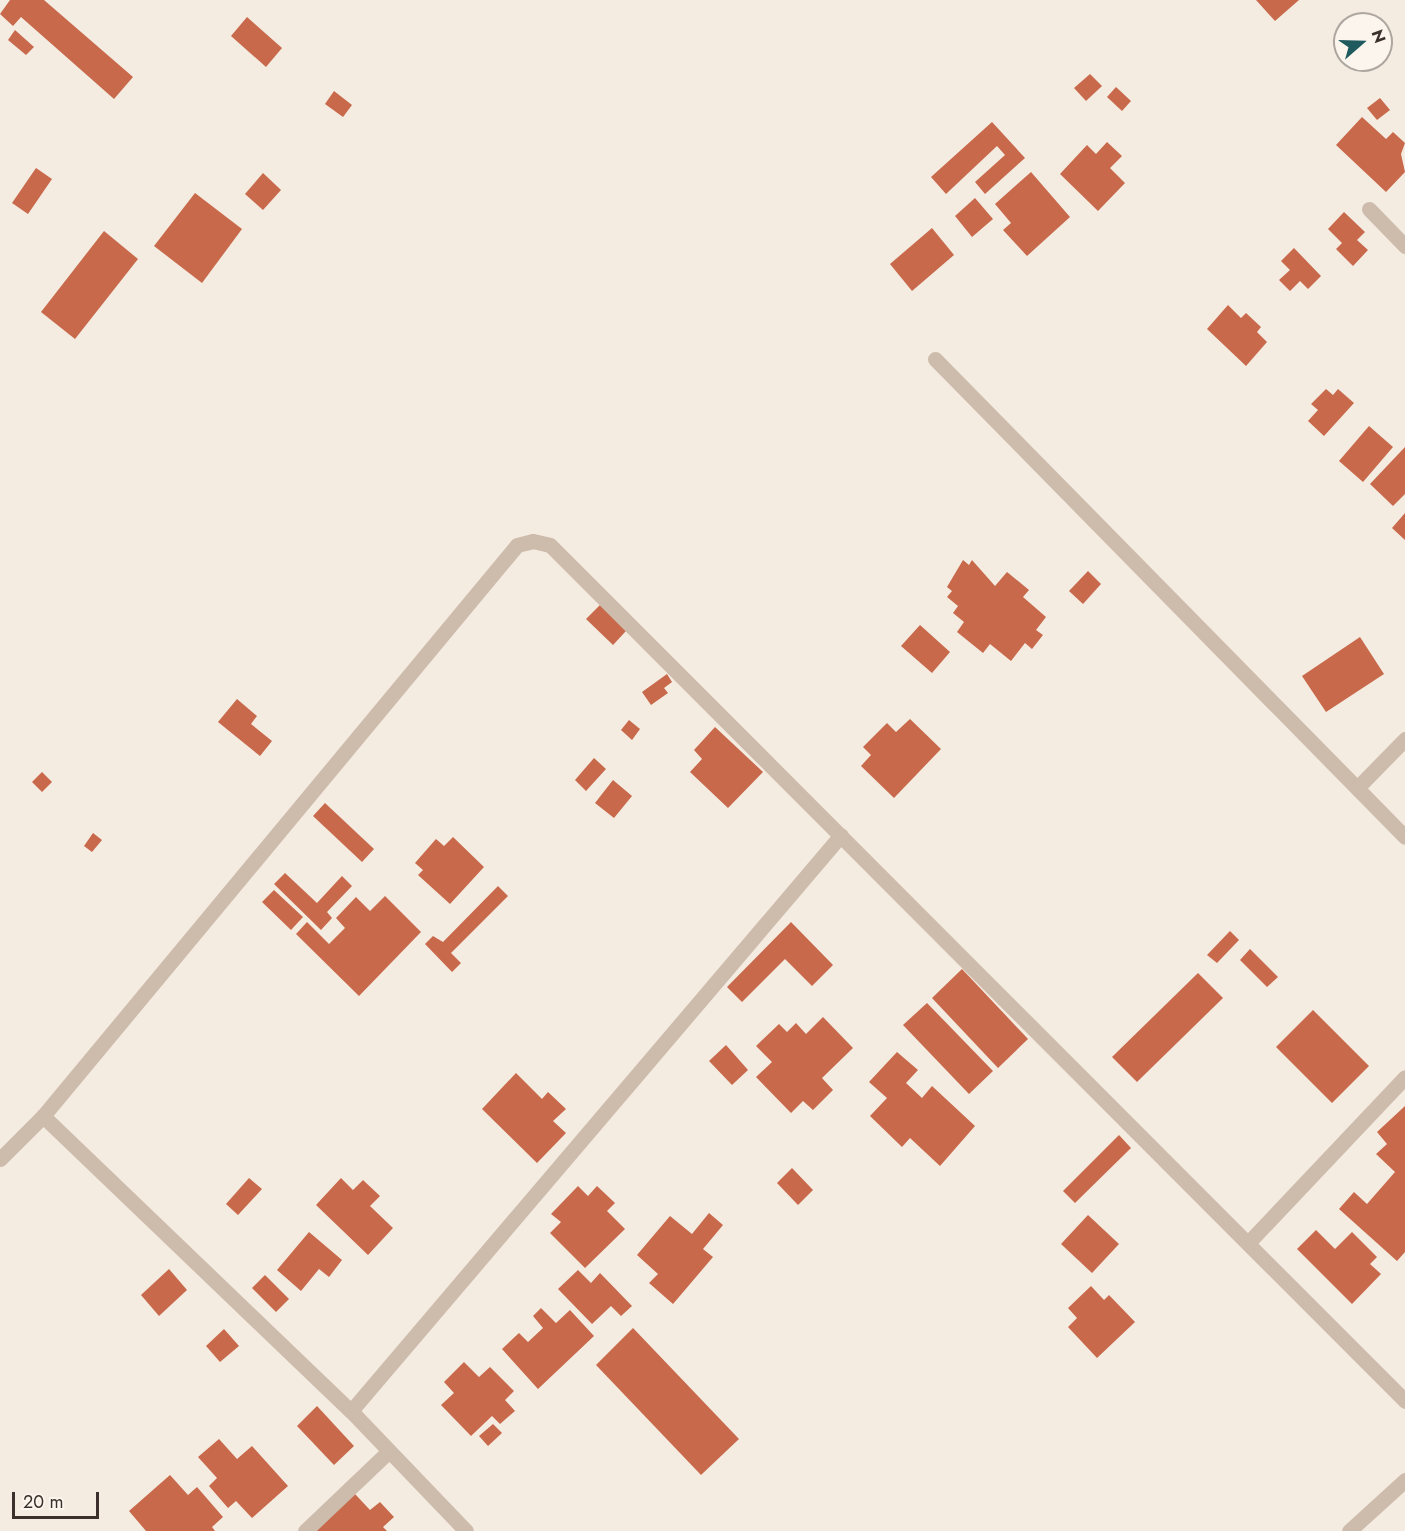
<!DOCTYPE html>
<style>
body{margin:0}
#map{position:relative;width:1405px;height:1531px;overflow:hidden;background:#f4ebe1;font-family:Jost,sans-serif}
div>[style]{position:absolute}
.building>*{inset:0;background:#c8694b}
.minor>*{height:15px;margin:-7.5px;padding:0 7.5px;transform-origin:7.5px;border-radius:7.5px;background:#cdbbac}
span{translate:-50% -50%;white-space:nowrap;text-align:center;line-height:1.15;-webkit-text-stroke:4.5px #fbf5ee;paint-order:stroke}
.north{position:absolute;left:1333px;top:12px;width:60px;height:60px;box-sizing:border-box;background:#fbf5ee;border:2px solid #aea6a0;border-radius:50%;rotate:70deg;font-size:16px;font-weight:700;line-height:24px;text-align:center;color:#3b302b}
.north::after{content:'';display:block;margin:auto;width:21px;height:27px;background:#1f5a5e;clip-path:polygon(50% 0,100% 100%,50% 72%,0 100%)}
.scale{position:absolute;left:12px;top:1492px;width:87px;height:27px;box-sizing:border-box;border:3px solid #3b302b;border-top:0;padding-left:8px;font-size:18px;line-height:21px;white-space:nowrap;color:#3b302b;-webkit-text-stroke:4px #fbf5ee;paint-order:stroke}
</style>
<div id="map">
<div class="building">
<i style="clip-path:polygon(10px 0,44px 0,133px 77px,114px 99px,21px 17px,13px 26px,0 14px)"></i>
<i style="clip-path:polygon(1256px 0,1299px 0,1275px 21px)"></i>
<i style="clip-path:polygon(247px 17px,282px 48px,266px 67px,231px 36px)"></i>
<i style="clip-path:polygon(15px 30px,34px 47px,26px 55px,8px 40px)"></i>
<i style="clip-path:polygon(1090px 74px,1102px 86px,1086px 101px,1074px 88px)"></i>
<i style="clip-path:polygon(1116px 87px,1131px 101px,1122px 111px,1107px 97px)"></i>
<i style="clip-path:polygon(334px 91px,352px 105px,343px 117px,325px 104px)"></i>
<i style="clip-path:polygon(1380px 98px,1390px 110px,1377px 120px,1367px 108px)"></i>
<i style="clip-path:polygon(1362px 117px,1386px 139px,1393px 132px,1405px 143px,1401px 154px,1405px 172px,1386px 192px,1336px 145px)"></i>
<i style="clip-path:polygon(992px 122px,1025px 158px,985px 194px,975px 182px,1005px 155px,997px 146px,946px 194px,931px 177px)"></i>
<i style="clip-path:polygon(1107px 142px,1122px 156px,1110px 168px,1125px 183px,1098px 211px,1060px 174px,1087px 145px,1096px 154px)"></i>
<i style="clip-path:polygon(36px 168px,52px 179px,28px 214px,12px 203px)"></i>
<i style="clip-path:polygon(1031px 172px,1070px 217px,1027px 256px,1003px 230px,1011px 223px,995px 204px)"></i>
<i style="clip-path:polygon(263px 173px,281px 190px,263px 210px,245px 194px)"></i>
<i style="clip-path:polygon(195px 193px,242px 229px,202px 283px,154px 246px)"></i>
<i style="clip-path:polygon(975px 198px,993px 219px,972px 237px,955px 216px)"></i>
<i style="clip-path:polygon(1344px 212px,1365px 232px,1357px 240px,1368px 250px,1353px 266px,1336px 249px,1342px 243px,1328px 229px)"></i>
<i style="clip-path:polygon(932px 228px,954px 255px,912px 291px,890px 264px)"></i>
<i style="clip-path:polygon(104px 231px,138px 259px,75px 339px,41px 312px)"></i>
<i style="clip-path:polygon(1294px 248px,1321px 276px,1308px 289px,1300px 281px,1290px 291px,1279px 280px,1290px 270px,1281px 261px)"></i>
<i style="clip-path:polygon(1228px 305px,1241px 318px,1246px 313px,1261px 327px,1257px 332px,1267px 342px,1246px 366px,1207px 329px)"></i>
<i style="clip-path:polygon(1326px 389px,1333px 395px,1338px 389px,1354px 403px,1324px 436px,1308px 421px,1318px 410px,1311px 404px)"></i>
<i style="clip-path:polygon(1369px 426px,1393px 447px,1363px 482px,1339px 461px)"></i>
<i style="clip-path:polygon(1405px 447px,1405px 494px,1393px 506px,1370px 484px)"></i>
<i style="clip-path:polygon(1405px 513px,1405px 540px,1392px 528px)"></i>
<i style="clip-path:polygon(963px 560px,969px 565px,972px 560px,995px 586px,1007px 572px,1029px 590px,1023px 597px,1046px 617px,1036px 630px,1043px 635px,1032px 649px,1025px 643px,1011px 661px,990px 644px,983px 653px,957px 632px,964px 622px,953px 613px,958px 606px,947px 597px,952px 591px,947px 587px)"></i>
<i style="clip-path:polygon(1088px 571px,1101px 584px,1083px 604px,1069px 591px)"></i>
<i style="clip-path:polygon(600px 605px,626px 631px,613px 645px,586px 619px)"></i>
<i style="clip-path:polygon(920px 625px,950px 652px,932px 673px,901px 646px)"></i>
<i style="clip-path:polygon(1360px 637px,1384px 674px,1326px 712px,1302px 676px)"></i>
<i style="clip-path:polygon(667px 674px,672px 682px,664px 688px,668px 693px,651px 705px,642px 692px)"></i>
<i style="clip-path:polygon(237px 699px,257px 716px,251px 724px,272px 741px,260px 756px,218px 722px)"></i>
<i style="clip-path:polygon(910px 719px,941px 749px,894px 798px,861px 766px,871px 755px,863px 747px,887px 723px,896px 732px)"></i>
<i style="clip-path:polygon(629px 720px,640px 729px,632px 740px,621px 730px)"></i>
<i style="clip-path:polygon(715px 727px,763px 772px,728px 808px,690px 772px,702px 759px,694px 750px)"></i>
<i style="clip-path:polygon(594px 758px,606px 769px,586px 791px,575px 780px)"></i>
<i style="clip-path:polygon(42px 772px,52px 782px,42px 792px,32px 782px)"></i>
<i style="clip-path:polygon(613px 780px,632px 796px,614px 818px,595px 803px)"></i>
<i style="clip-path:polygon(325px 803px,374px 849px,362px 862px,313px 816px)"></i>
<i style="clip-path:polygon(93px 833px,102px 840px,92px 852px,84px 846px)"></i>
<i style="clip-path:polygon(453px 837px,484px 867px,450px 904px,418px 875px,423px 870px,415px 863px,436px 839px,444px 846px)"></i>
<i style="clip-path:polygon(285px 873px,317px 903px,342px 876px,352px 886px,327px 912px,332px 918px,321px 930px,274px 884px)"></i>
<i style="clip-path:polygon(498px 886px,508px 896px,451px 953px,461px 963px,452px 972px,425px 944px,433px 936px,443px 942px)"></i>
<i style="clip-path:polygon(274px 890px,303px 917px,291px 930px,262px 902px)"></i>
<i style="clip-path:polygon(385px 896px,421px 932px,359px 996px,296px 934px,307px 922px,329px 944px,345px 928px,336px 918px,356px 897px,370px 911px)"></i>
<i style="clip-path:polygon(791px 922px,833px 965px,812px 986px,785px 959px,742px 1002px,727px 987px)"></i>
<i style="clip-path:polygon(1230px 931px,1239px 940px,1217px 963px,1207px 955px)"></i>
<i style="clip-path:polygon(1250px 949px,1278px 977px,1267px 987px,1240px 960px)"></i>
<i style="clip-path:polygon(962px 969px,1028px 1039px,998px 1068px,932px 998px)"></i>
<i style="clip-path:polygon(1198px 973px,1223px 998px,1137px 1082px,1112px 1057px)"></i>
<i style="clip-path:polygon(927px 1003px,993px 1071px,969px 1094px,903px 1025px)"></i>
<i style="clip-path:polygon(1313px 1010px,1369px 1066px,1332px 1103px,1276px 1047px)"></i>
<i style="clip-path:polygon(823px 1017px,853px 1048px,822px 1078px,833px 1090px,813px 1110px,803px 1101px,791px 1113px,756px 1077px,772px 1062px,756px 1046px,779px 1024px,787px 1032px,796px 1023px,806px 1034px)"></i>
<i style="clip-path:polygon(726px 1045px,748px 1070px,732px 1085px,709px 1061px)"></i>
<i style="clip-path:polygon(897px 1052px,918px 1070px,906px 1083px,922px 1098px,932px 1086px,975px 1126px,940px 1166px,910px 1138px,902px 1147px,870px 1116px,887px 1098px,869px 1082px)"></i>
<i style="clip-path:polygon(516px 1073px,542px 1099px,548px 1092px,566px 1109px,553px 1121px,566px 1133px,537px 1163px,482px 1109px)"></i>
<i style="clip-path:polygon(1405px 1106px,1405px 1252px,1397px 1261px,1339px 1209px,1354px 1192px,1367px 1204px,1395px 1172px,1376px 1154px,1387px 1144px,1377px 1132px)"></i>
<i style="clip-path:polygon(1119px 1135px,1131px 1148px,1075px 1203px,1063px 1191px)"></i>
<i style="clip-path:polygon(792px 1168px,813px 1190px,798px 1205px,777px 1183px)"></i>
<i style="clip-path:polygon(249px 1178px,262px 1189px,238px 1215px,226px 1204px)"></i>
<i style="clip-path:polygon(341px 1178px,353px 1190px,363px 1180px,380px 1196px,370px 1206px,393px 1228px,368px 1255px,316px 1205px)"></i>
<i style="clip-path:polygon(578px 1186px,588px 1196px,597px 1186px,615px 1203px,607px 1211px,625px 1229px,585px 1268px,550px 1233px,561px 1222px,551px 1214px)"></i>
<i style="clip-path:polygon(709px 1213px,723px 1225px,703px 1249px,713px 1257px,673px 1304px,649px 1283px,658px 1274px,637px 1255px,670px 1216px,692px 1234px)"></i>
<i style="clip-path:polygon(1088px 1215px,1119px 1244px,1092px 1273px,1061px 1244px)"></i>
<i style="clip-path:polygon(1316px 1230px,1335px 1249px,1352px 1232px,1377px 1257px,1370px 1264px,1381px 1274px,1352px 1304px,1297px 1249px)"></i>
<i style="clip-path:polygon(309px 1232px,342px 1260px,329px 1277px,319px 1269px,301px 1291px,277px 1270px)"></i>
<i style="clip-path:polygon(169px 1269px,187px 1290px,159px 1316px,141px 1295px)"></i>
<i style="clip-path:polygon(578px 1270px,591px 1283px,600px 1273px,632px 1306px,621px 1316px,611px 1306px,592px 1324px,558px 1289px)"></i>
<i style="clip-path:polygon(265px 1275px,289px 1299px,276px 1312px,252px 1288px)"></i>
<i style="clip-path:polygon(1091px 1286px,1104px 1300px,1109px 1295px,1135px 1322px,1097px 1358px,1068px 1327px,1077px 1318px,1068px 1308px)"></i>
<i style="clip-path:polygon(541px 1308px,556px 1323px,570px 1310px,594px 1336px,538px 1389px,502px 1349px,519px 1333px,528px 1342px,543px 1328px,533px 1316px)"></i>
<i style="clip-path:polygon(633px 1328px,739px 1439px,701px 1475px,596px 1365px)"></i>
<i style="clip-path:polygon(224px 1329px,239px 1346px,220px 1362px,206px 1346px)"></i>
<i style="clip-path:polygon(464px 1362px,479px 1377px,490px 1367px,514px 1391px,505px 1400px,515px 1411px,500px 1424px,492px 1416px,471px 1436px,441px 1405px,454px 1393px,444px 1382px)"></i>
<i style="clip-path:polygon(317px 1406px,354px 1446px,334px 1465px,297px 1426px)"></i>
<i style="clip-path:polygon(493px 1424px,502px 1433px,488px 1446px,479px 1436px)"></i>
<i style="clip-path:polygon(219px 1439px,237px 1459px,252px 1446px,288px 1486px,252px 1518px,236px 1501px,228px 1508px,209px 1486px,217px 1478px,198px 1457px)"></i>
<i style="clip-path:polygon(170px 1475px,188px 1495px,197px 1487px,223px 1517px,212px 1527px,215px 1531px,146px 1531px,129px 1511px)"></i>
<i style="clip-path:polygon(355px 1494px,370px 1510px,380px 1502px,394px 1517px,383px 1527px,387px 1531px,315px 1531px)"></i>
</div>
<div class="minor">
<i style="left:1369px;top:209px;width:52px;rotate:45.8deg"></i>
<i style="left:935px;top:359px;width:670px;rotate:45.48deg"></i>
<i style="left:1357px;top:788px;width:69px;rotate:-45.6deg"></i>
<i style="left:43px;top:1116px;width:426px;rotate:43.8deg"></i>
<i style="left:351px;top:1411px;width:166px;rotate:46.2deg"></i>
<i style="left:0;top:1159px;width:61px;rotate:-45deg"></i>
<i style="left:43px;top:1116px;width:742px;rotate:-50.3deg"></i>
<i style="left:517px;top:545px;width:16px;rotate:-14deg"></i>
<i style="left:533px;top:541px;width:17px;rotate:13deg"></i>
<i style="left:550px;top:545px;width:1210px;rotate:45.03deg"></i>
<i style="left:1248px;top:1243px;width:228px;rotate:-46.6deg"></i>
<i style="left:351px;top:1411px;width:756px;rotate:-49.61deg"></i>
<i style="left:305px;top:1531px;width:116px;rotate:-43.6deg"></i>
<i style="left:1349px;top:1531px;width:76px;rotate:-42.3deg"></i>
</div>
<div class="north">N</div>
<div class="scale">20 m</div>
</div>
